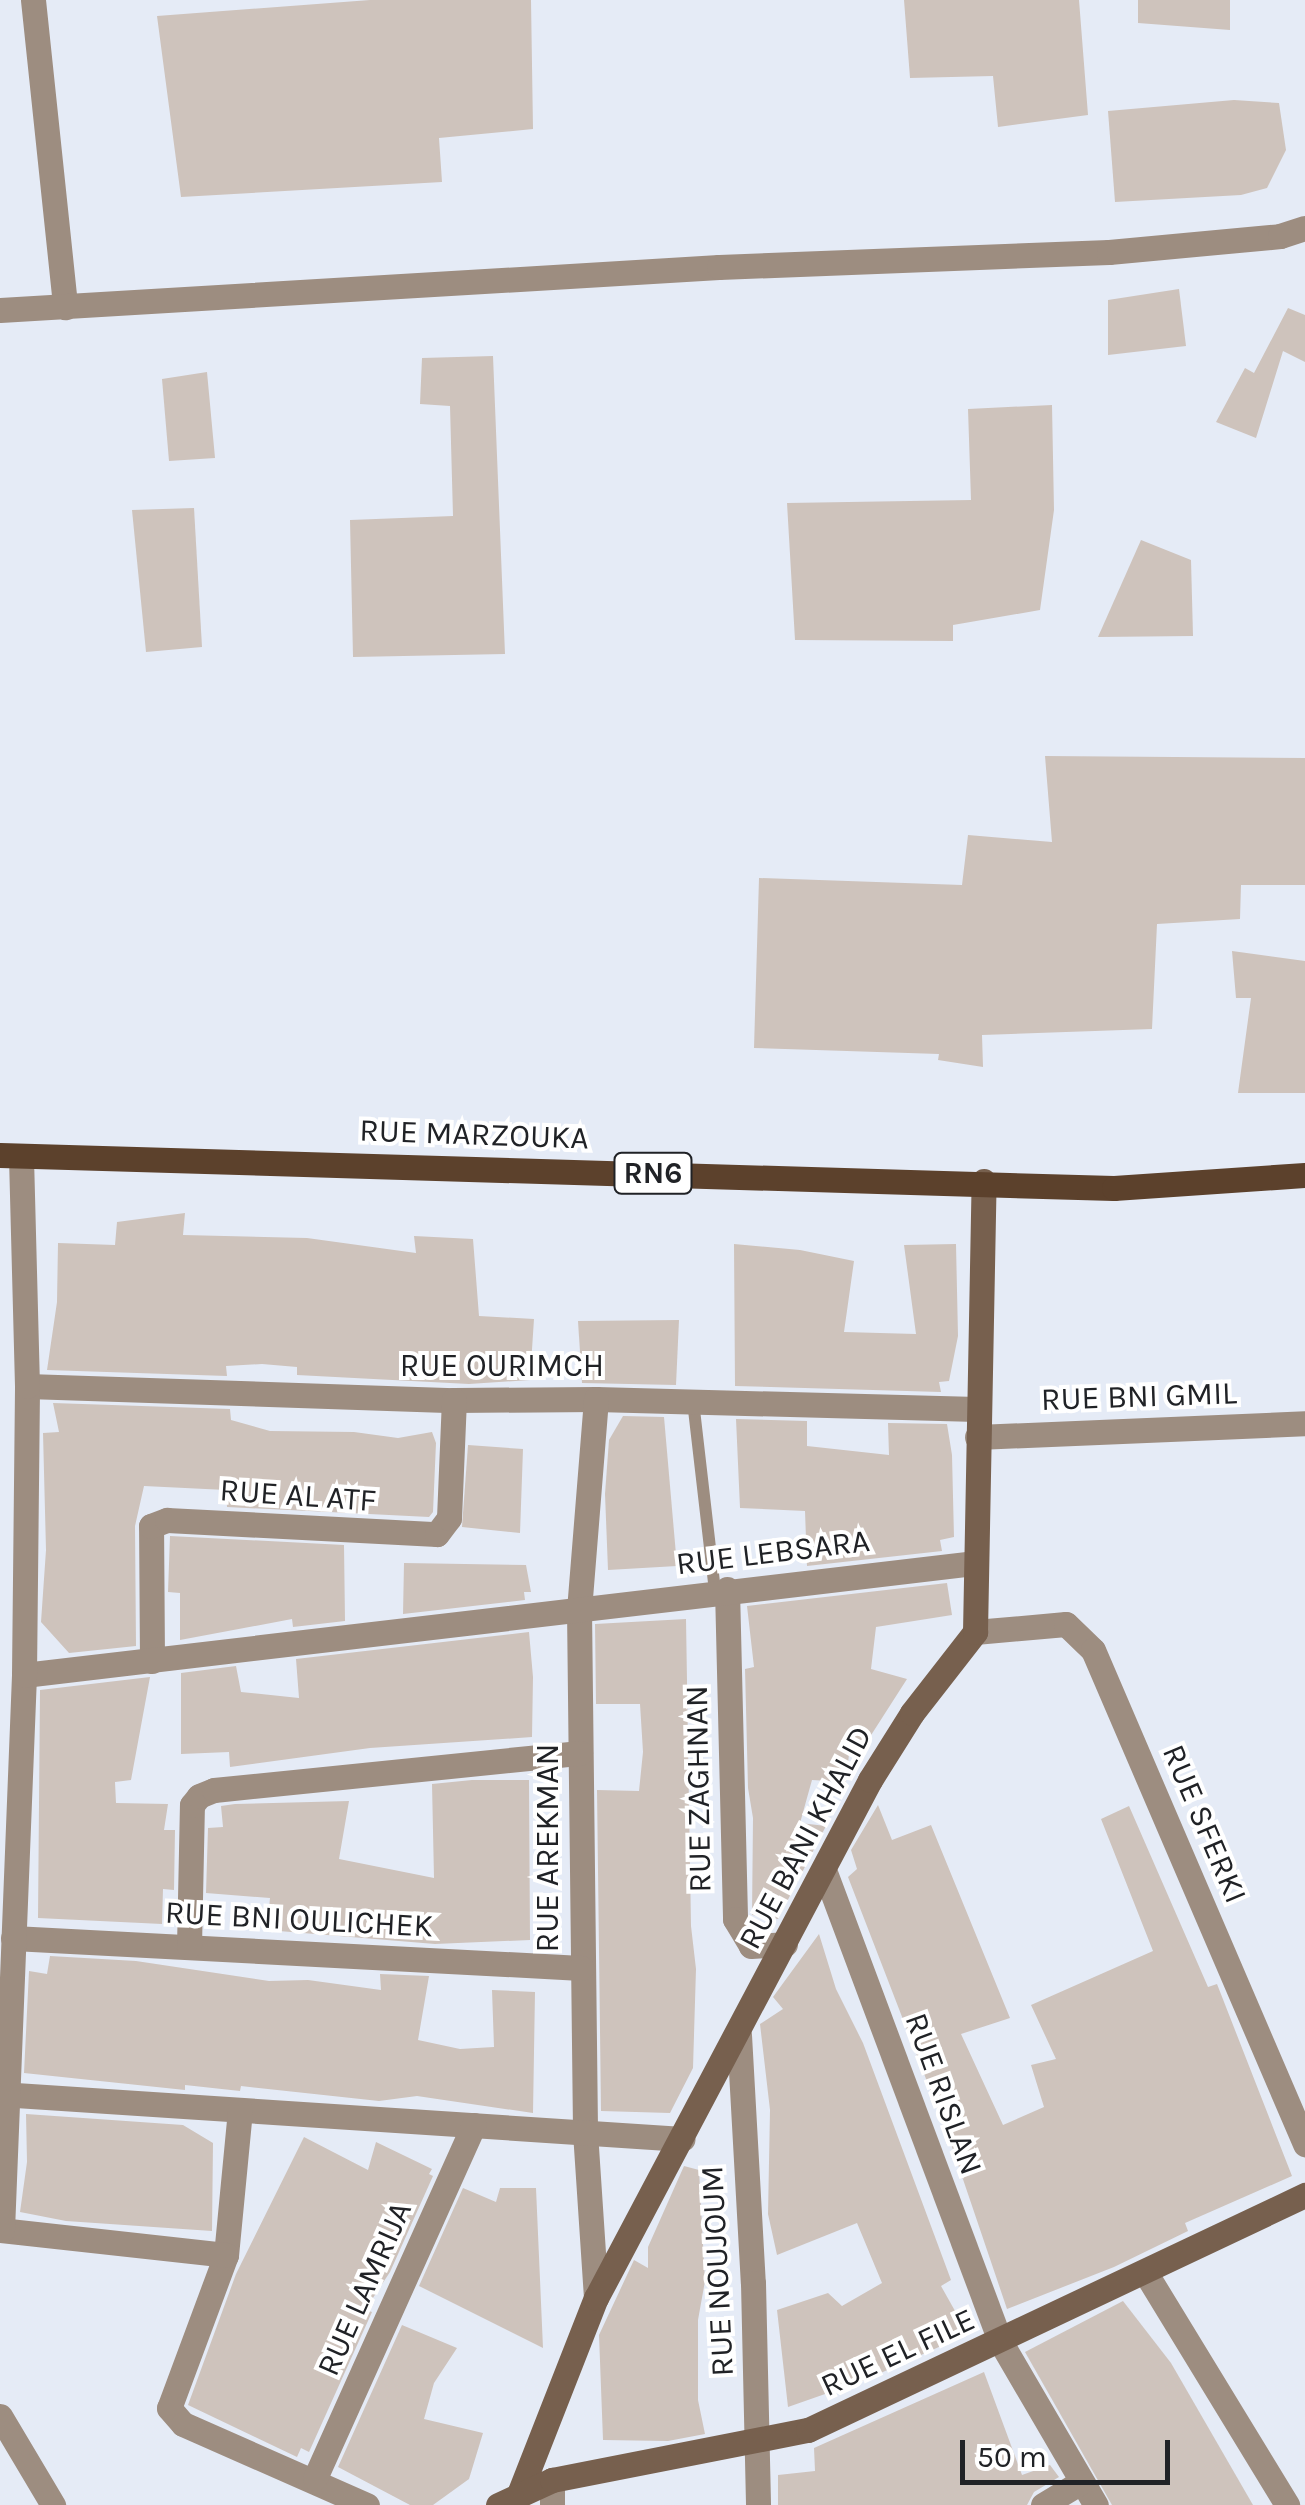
<!DOCTYPE html>
<style>
body{margin:0}
#map{position:relative;width:1305px;height:2505px;overflow:hidden;background:#e5ebf6;font-family:Karla,sans-serif}
div>[style]{position:absolute}
.building>*{inset:0;background:#cec3bc}
.lane>*{height:12px;margin:-6px;padding:0 6px;transform-origin:6px;border-radius:6px;background:#9d8d80}
.street>*{height:25px;margin:-12.5px;padding:0 12.5px;transform-origin:12.5px;border-radius:12.5px;background:#9d8d80}
.secondary>*{height:25px;margin:-12.5px;padding:0 12.5px;transform-origin:12.5px;border-radius:12.5px;background:#77604e}
.primary>*{height:25px;margin:-12.5px;padding:0 12.5px;transform-origin:12.5px;border-radius:12.5px;background:#5c412c}
span{translate:-50% -50%;white-space:nowrap;text-align:center;line-height:1.15;-webkit-text-stroke:8px #fff;paint-order:stroke}
.shield-label span{padding:2px 8px;background:#fff;border:2px solid;border-radius:8px;-webkit-text-stroke-width:0}
.shield-label{font-size:30px;color:#202226;font-weight:700}
.street-label{font-size:32px;color:#202226}
.scale{position:absolute;left:960px;top:2440px;width:210px;height:45px;box-sizing:border-box;border:5px solid #202226;border-top:0;padding-left:12px;font-size:30px;line-height:35px;white-space:nowrap;color:#202226;-webkit-text-stroke:8px #fff;paint-order:stroke}
</style>
<div id="map">
<div class="building">
<i style="clip-path:polygon(370px 0,531px 0,533px 129px,439px 138px,442px 182px,181px 197px,157px 16px)"></i>
<i style="clip-path:polygon(904px 0,1079px 0,1088px 115px,998px 127px,993px 76px,910px 78px)"></i>
<i style="clip-path:polygon(1138px 0,1230px 0,1230px 30px,1138px 23px)"></i>
<i style="clip-path:polygon(1234px 100px,1279px 103px,1286px 150px,1267px 188px,1241px 195px,1115px 202px,1108px 111px)"></i>
<i style="clip-path:polygon(1179px 289px,1186px 346px,1108px 355px,1108px 300px)"></i>
<i style="clip-path:polygon(1288px 308px,1305px 315px,1305px 362px,1283px 351px,1256px 438px,1216px 422px,1245px 368px,1254px 373px)"></i>
<i style="clip-path:polygon(493px 356px,505px 654px,353px 657px,350px 520px,453px 516px,450px 406px,420px 404px,422px 358px)"></i>
<i style="clip-path:polygon(207px 372px,215px 458px,169px 461px,162px 379px)"></i>
<i style="clip-path:polygon(1052px 405px,1054px 510px,1040px 610px,953px 625px,953px 641px,795px 640px,787px 503px,971px 500px,968px 409px)"></i>
<i style="clip-path:polygon(194px 508px,202px 647px,146px 652px,132px 510px)"></i>
<i style="clip-path:polygon(1141px 540px,1191px 560px,1193px 636px,1098px 637px)"></i>
<i style="clip-path:polygon(1045px 756px,1305px 758px,1305px 885px,1241px 885px,1240px 919px,1157px 924px,1152px 1029px,982px 1035px,983px 1067px,938px 1060px,939px 1054px,754px 1048px,759px 878px,962px 885px,968px 835px,1052px 842px)"></i>
<i style="clip-path:polygon(1232px 951px,1305px 961px,1305px 1093px,1238px 1093px,1251px 998px,1236px 998px)"></i>
<i style="clip-path:polygon(185px 1213px,183px 1235px,307px 1238px,416px 1253px,414px 1236px,473px 1239px,479px 1316px,534px 1319px,530px 1380px,469px 1384px,297px 1375px,297px 1367px,262px 1364px,226px 1366px,227px 1376px,47px 1370px,57px 1302px,58px 1243px,115px 1245px,117px 1222px)"></i>
<i style="clip-path:polygon(734px 1244px,800px 1250px,854px 1261px,844px 1332px,916px 1334px,904px 1245px,956px 1244px,958px 1336px,949px 1381px,939px 1382px,941px 1392px,735px 1386px)"></i>
<i style="clip-path:polygon(679px 1320px,676px 1385px,582px 1383px,578px 1321px)"></i>
<i style="clip-path:polygon(53px 1403px,230px 1409px,231px 1420px,270px 1431px,354px 1432px,398px 1438px,432px 1432px,436px 1443px,433px 1512px,429px 1517px,227px 1507px,226px 1490px,144px 1486px,135px 1526px,136px 1646px,69px 1653px,41px 1622px,46px 1550px,43px 1433px,59px 1432px)"></i>
<i style="clip-path:polygon(623px 1416px,664px 1417px,677px 1566px,608px 1570px,605px 1494px,609px 1440px)"></i>
<i style="clip-path:polygon(736px 1419px,807px 1421px,807px 1446px,889px 1455px,888px 1423px,947px 1424px,952px 1455px,954px 1537px,940px 1540px,942px 1551px,807px 1566px,805px 1511px,740px 1508px)"></i>
<i style="clip-path:polygon(468px 1445px,523px 1449px,520px 1533px,462px 1527px)"></i>
<i style="clip-path:polygon(170px 1536px,344px 1545px,345px 1621px,293px 1627px,292px 1619px,180px 1640px,180px 1593px,168px 1592px)"></i>
<i style="clip-path:polygon(404px 1563px,526px 1565px,531px 1592px,524px 1592px,525px 1600px,403px 1614px)"></i>
<i style="clip-path:polygon(947px 1583px,952px 1615px,876px 1627px,871px 1669px,907px 1679px,866px 1743px,850px 1745px,846px 1782px,812px 1780px,800px 1823px,826px 1826px,778px 1919px,752px 1915px,753px 1818px,748px 1788px,745px 1669px,754px 1667px,747px 1606px)"></i>
<i style="clip-path:polygon(686px 1619px,691px 1926px,696px 1969px,693px 2068px,670px 2113px,601px 2111px,597px 1790px,639px 1791px,643px 1752px,640px 1704px,596px 1704px,595px 1624px)"></i>
<i style="clip-path:polygon(529px 1632px,533px 1677px,532px 1737px,370px 1748px,230px 1767px,229px 1752px,181px 1754px,181px 1673px,236px 1666px,241px 1692px,299px 1698px,296px 1659px)"></i>
<i style="clip-path:polygon(150px 1677px,131px 1780px,115px 1782px,116px 1803px,168px 1804px,164px 1830px,175px 1830px,174px 1890px,163px 1889px,162px 1924px,38px 1918px,40px 1690px)"></i>
<i style="clip-path:polygon(472px 1780px,529px 1780px,530px 1940px,435px 1944px,267px 1930px,270px 1898px,206px 1893px,208px 1828px,223px 1827px,221px 1806px,235px 1804px,349px 1801px,339px 1859px,434px 1878px,432px 1784px)"></i>
<i style="clip-path:polygon(878px 1805px,892px 1840px,931px 1825px,1010px 2018px,961px 2034px,1003px 2125px,1044px 2107px,1031px 2065px,1056px 2059px,1031px 2005px,1153px 1951px,1101px 1819px,1129px 1806px,1208px 1987px,1217px 1984px,1292px 2176px,1185px 2223px,1188px 2231px,1114px 2267px,1007px 2309px,950px 2141px,848px 1877px,857px 1869px,851px 1850px)"></i>
<i style="clip-path:polygon(819px 1934px,836px 1989px,863px 2043px,951px 2280px,941px 2286px,968px 2334px,865px 2380px,788px 2407px,777px 2310px,828px 2293px,842px 2306px,882px 2283px,857px 2223px,777px 2255px,768px 2214px,770px 2110px,760px 2024px,783px 2009px,773px 1997px)"></i>
<i style="clip-path:polygon(50px 1956px,136px 1961px,269px 1981px,308px 1980px,381px 1990px,380px 1974px,429px 1976px,418px 2040px,460px 2049px,494px 2047px,492px 1990px,535px 1992px,533px 2113px,417px 2096px,379px 2101px,241px 2086px,240px 2091px,185px 2085px,185px 2090px,24px 2073px,29px 1971px,47px 1974px)"></i>
<i style="clip-path:polygon(26px 2114px,183px 2125px,213px 2143px,212px 2231px,66px 2221px,20px 2212px,27px 2162px)"></i>
<i style="clip-path:polygon(304px 2137px,368px 2170px,376px 2142px,432px 2169px,429px 2174px,433px 2176px,390px 2272px,365px 2310px,372px 2312px,309px 2452px,301px 2448px,297px 2457px,188px 2405px,236px 2274px)"></i>
<i style="clip-path:polygon(684px 2166px,699px 2170px,705px 2281px,698px 2320px,698px 2400px,705px 2434px,668px 2441px,603px 2440px,599px 2335px,634px 2260px,648px 2268px,648px 2247px)"></i>
<i style="clip-path:polygon(463px 2188px,496px 2202px,500px 2188px,536px 2188px,543px 2348px,419px 2286px)"></i>
<i style="clip-path:polygon(1123px 2301px,1171px 2363px,1253px 2505px,1112px 2505px,1025px 2352px)"></i>
<i style="clip-path:polygon(402px 2325px,457px 2348px,434px 2383px,424px 2419px,483px 2433px,469px 2479px,433px 2505px,410px 2505px,338px 2467px)"></i>
<i style="clip-path:polygon(984px 2372px,1022px 2475px,1050px 2465px,1059px 2477px,1034px 2492px,1027px 2505px,778px 2505px,778px 2475px,815px 2471px,814px 2448px)"></i>
</div>
<div class="lane">
<i style="left:693px;top:1401px;width:191px;rotate:83.4deg"></i>
</div>
<div class="street">
<i style="left:33px;top:0;width:309px;rotate:84deg"></i>
<i style="left:0;top:310px;width:720px;rotate:-3.42deg"></i>
<i style="left:719px;top:267px;width:390px;rotate:-2.2deg"></i>
<i style="left:1109px;top:252px;width:172px;rotate:-5.3deg"></i>
<i style="left:1280px;top:236px;width:26px;rotate:-18deg"></i>
<i style="left:27px;top:1386px;width:427px;rotate:1.9deg"></i>
<i style="left:454px;top:1400px;width:142px;rotate:-0.4deg"></i>
<i style="left:596px;top:1399px;width:381px;rotate:1.5deg"></i>
<i style="left:596px;top:1399px;width:211px;rotate:94.6deg"></i>
<i style="left:579px;top:1609px;width:523px;rotate:89.34deg"></i>
<i style="left:585px;top:2132px;width:166px;rotate:86.2deg"></i>
<i style="left:977px;top:1437px;width:328px;rotate:-2.4deg"></i>
<i style="left:727px;top:1589px;width:330px;rotate:88.6deg"></i>
<i style="left:735px;top:1919px;width:31px;rotate:59deg"></i>
<i style="left:751px;top:1946px;width:34px;rotate:-3deg"></i>
<i style="left:975px;top:1632px;width:91px;rotate:-5deg"></i>
<i style="left:1066px;top:1624px;width:37px;rotate:44deg"></i>
<i style="left:1093px;top:1650px;width:538px;rotate:66.77deg"></i>
<i style="left:152px;top:1661px;width:135px;rotate:-90.4deg"></i>
<i style="left:151px;top:1526px;width:17px;rotate:-21deg"></i>
<i style="left:167px;top:1520px;width:270px;rotate:3deg"></i>
<i style="left:437px;top:1534px;width:20px;rotate:-53deg"></i>
<i style="left:449px;top:1518px;width:118px;rotate:-87.6deg"></i>
<i style="left:24px;top:1675px;width:958px;rotate:-6.72deg"></i>
<i style="left:824px;top:1870px;width:503px;rotate:69.51deg"></i>
<i style="left:1000px;top:2341px;width:190px;rotate:59.7deg"></i>
<i style="left:13px;top:1938px;width:569px;rotate:3.02deg"></i>
<i style="left:189px;top:1946px;width:141px;rotate:-88.8deg"></i>
<i style="left:192px;top:1805px;width:11px;rotate:-52deg"></i>
<i style="left:199px;top:1796px;width:16px;rotate:-22deg"></i>
<i style="left:214px;top:1790px;width:368px;rotate:-5.8deg"></i>
<i style="left:739px;top:2035px;width:248px;rotate:86.8deg"></i>
<i style="left:753px;top:2283px;width:222px;rotate:88.7deg"></i>
<i style="left:0;top:2094px;width:684px;rotate:3.77deg"></i>
<i style="left:240px;top:2110px;width:146px;rotate:95.5deg"></i>
<i style="left:226px;top:2255px;width:163px;rotate:110.4deg"></i>
<i style="left:169px;top:2408px;width:21px;rotate:49deg"></i>
<i style="left:183px;top:2424px;width:201px;rotate:23.8deg"></i>
<i style="left:0;top:2230px;width:227px;rotate:6.3deg"></i>
<i style="left:2px;top:2230px;width:555px;rotate:-87.73deg"></i>
<i style="left:24px;top:1675px;width:289px;rotate:-89.4deg"></i>
<i style="left:27px;top:1386px;width:230px;rotate:-91.5deg"></i>
<i style="left:1145px;top:2272px;width:273px;rotate:58.6deg"></i>
<i style="left:0;top:2416px;width:104px;rotate:59.2deg"></i>
<i style="left:315px;top:2478px;width:387px;rotate:-65.8deg"></i>
<i style="left:552px;top:2480px;width:25px;rotate:90deg"></i>
<i style="left:1043px;top:2505px;width:44px;rotate:-31.2deg"></i>
</div>
<div class="secondary">
<i style="left:519px;top:2494px;width:211px;rotate:-68.6deg"></i>
<i style="left:596px;top:2298px;width:586px;rotate:-62.12deg"></i>
<i style="left:870px;top:1780px;width:79px;rotate:-57.9deg"></i>
<i style="left:912px;top:1713px;width:103px;rotate:-52.1deg"></i>
<i style="left:975px;top:1632px;width:451px;rotate:-88.9deg"></i>
<i style="left:498px;top:2505px;width:60px;rotate:-24.8deg"></i>
<i style="left:552px;top:2480px;width:261px;rotate:-11.1deg"></i>
<i style="left:808px;top:2430px;width:550px;rotate:-25.31deg"></i>
</div>
<div class="primary">
<i style="left:0;top:1155px;width:1114px;rotate:1.7deg"></i>
<i style="left:1114px;top:1188px;width:191px;rotate:-3.9deg"></i>
</div>
<div class="shield-label">
<span style="left:653px;top:1173px">RN6</span>
</div>
<div class="street-label">
<span style="left:474px;top:1135px;rotate:2deg">RUE MARZOUKA</span>
<span style="left:502px;top:1366px">RUE OURIMCH</span>
<span style="left:1139px;top:1397px;rotate:-2deg">RUE BNI GMIL</span>
<span style="left:298px;top:1496px;rotate:4deg">RUE AL ATF</span>
<span style="left:773px;top:1553px;rotate:-7deg">RUE LEBSARA</span>
<span style="left:699px;top:1789px;rotate:-91deg">RUE ZAGHNAN</span>
<span style="left:1204px;top:1824px;rotate:67deg">RUE SFERKI</span>
<span style="left:806px;top:1838px;rotate:-62deg">RUE BANI KHALID</span>
<span style="left:548px;top:1848px;rotate:-90deg">RUE AREKMAN</span>
<span style="left:299px;top:1920px;rotate:3deg">RUE BNI OULICHEK</span>
<span style="left:943px;top:2094px;rotate:70deg">RUE RISLAN</span>
<span style="left:718px;top:2271px;rotate:-93deg">RUE NOUJOUM</span>
<span style="left:365px;top:2289px;rotate:-66deg">RUE LAMRIJA</span>
<span style="left:898px;top:2353px;rotate:-25deg">RUE EL FILE</span>
</div>
<div class="scale">50 m</div>
</div>
